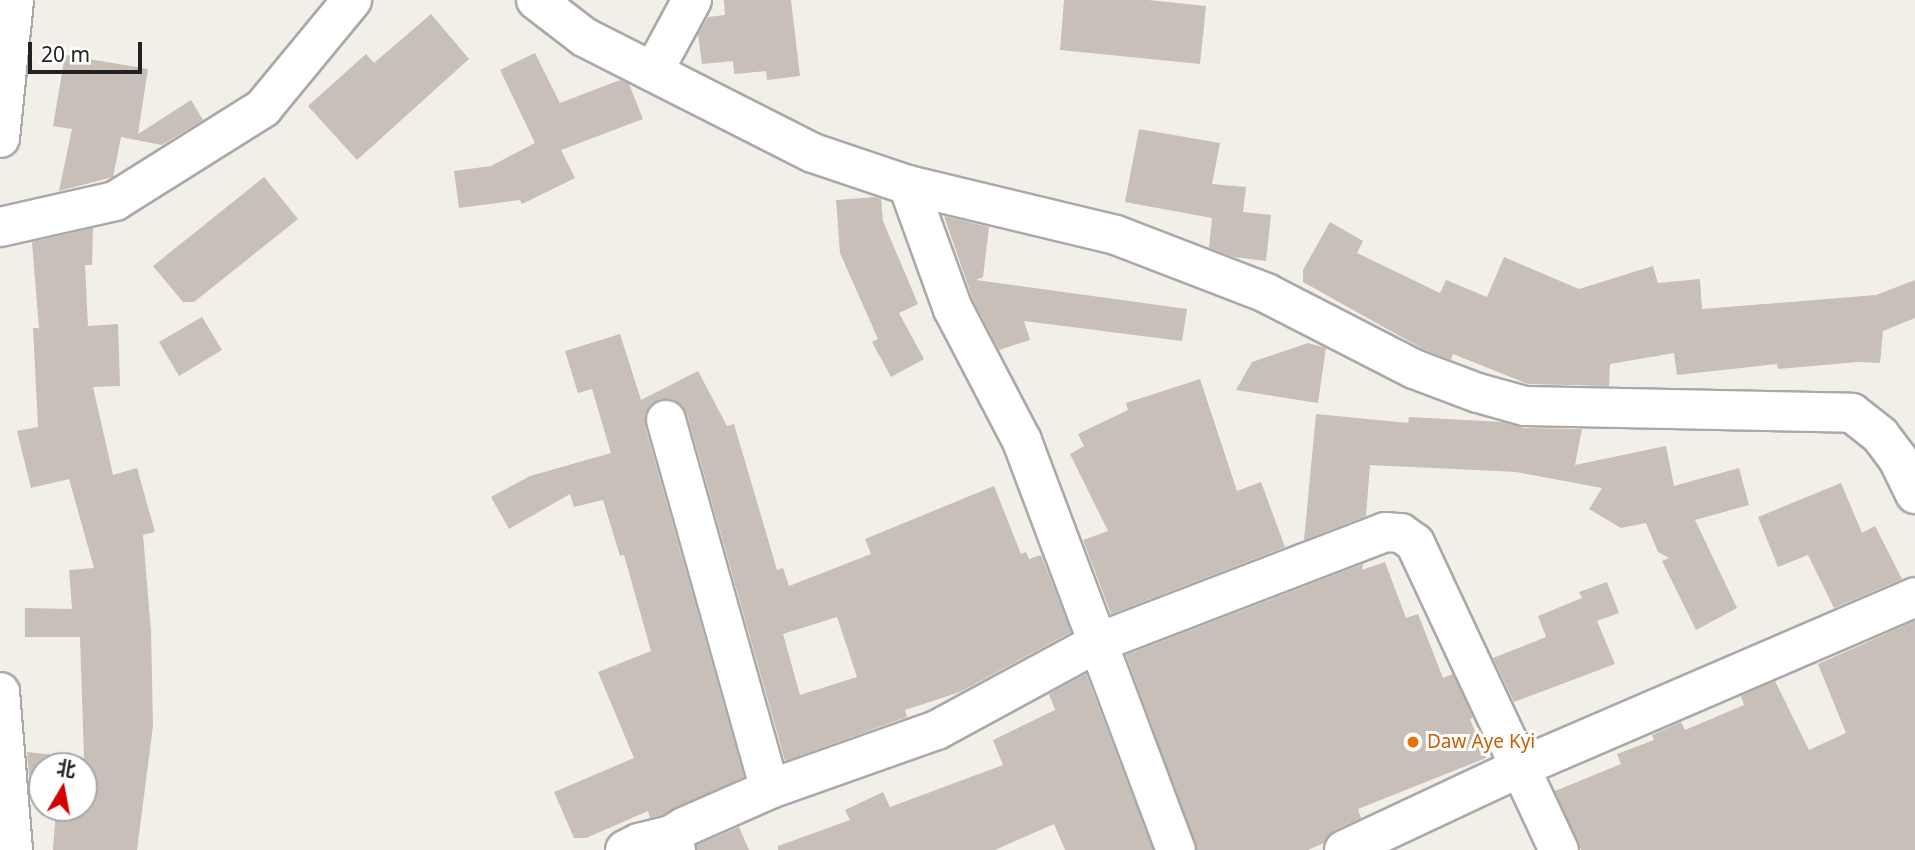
<!DOCTYPE html>
<meta charset="utf-8">
<style>
body{margin:0}
#map{position:relative;width:1915px;height:850px;overflow:hidden;background:#f2efe9;font-family:"Noto Sans","Noto Sans SC",sans-serif}
div>[style]{position:absolute}
.building>*{inset:0;background:#c7bfb8}
.roads{filter:drop-shadow(2px 0 #a9a9a9) drop-shadow(-2px 0 #a9a9a9) drop-shadow(0 2px #a9a9a9) drop-shadow(0 -2px #a9a9a9)}
.street>*{height:38px;margin:-19px;padding:0 19px;transform-origin:19px;border-radius:19px;background:#fff}
.dots>*{width:19px;height:19px;translate:-50% -50%;box-sizing:border-box;border:4px solid #fff;border-radius:50%}
span{translate:-50% -50%;white-space:nowrap;text-align:center;line-height:1.15;-webkit-text-stroke:6px #fff;paint-order:stroke}
.food-label{font-size:19px;color:#c56008}
.left{translate:0 -50%;text-align:left}
.north{position:absolute;left:28px;top:752px;width:70px;height:70px;box-sizing:border-box;background:#fff;border:2px solid #a7a7a7;border-radius:50%;rotate:10deg;font-size:19px;font-weight:700;line-height:28px;text-align:center;color:#222}
.north::after{content:'';display:block;margin:auto;width:24px;height:32px;background:#d40000;clip-path:polygon(50% 0,100% 100%,50% 72%,0 100%)}
.scale{position:absolute;left:28px;top:42px;width:114px;height:32px;box-sizing:border-box;border:4px solid #222;border-top:0;padding-left:9px;font-size:21px;line-height:24px;white-space:nowrap;color:#222;-webkit-text-stroke:5px #fff;paint-order:stroke}
</style>
<div id="map">
<div class="building">
<i style="clip-path:polygon(724px 0,791px 0,800px 76px,767px 80px,766px 71px,734px 74px,733px 61px,702px 64px,698px 34px,708px 17px,725px 15px)"></i>
<i style="clip-path:polygon(1064px 0,1148px 0,1206px 6px,1200px 64px,1060px 50px)"></i>
<i style="clip-path:polygon(431px 14px,469px 59px,357px 160px,308px 106px,366px 54px,374px 63px)"></i>
<i style="clip-path:polygon(535px 53px,560px 103px,620px 80px,629px 84px,643px 119px,561px 150px,575px 178px,522px 204px,520px 200px,459px 208px,454px 171px,491px 166px,535px 143px,500px 70px)"></i>
<i style="clip-path:polygon(65px 55px,148px 69px,138px 134px,191px 100px,203px 120px,162px 145px,121px 137px,113px 177px,59px 191px,72px 129px,53px 126px)"></i>
<i style="clip-path:polygon(1139px 129px,1220px 143px,1212px 184px,1246px 187px,1243px 212px,1271px 215px,1266px 261px,1234px 257px,1209px 248px,1212px 218px,1125px 202px)"></i>
<i style="clip-path:polygon(264px 177px,298px 219px,194px 302px,183px 302px,153px 266px)"></i>
<i style="clip-path:polygon(875px 197px,881px 199px,883px 221px,918px 304px,899px 313px,924px 359px,891px 377px,872px 342px,878px 339px,840px 253px,836px 200px)"></i>
<i style="clip-path:polygon(944px 216px,989px 227px,983px 277px,976px 280px,1187px 309px,1182px 341px,1024px 321px,1030px 340px,999px 350px,973px 300px)"></i>
<i style="clip-path:polygon(1330px 222px,1363px 241px,1357px 253px,1440px 293px,1446px 280px,1487px 297px,1504px 257px,1579px 289px,1653px 266px,1658px 283px,1700px 279px,1702px 309px,1876px 295px,1915px 280px,1915px 318px,1883px 331px,1880px 363px,1858px 362px,1778px 369px,1777px 364px,1677px 375px,1674px 353px,1610px 364px,1609px 386px,1528px 384px,1453px 354px,1451px 360px,1423px 349px,1303px 282px,1303px 270px)"></i>
<i style="clip-path:polygon(93px 228px,92px 265px,85px 265px,88px 326px,118px 324px,120px 386px,93px 387px,113px 475px,137px 468px,155px 532px,143px 535px,151px 631px,153px 726px,137px 850px,53px 850px,56px 808px,84px 808px,84px 766px,42px 766px,42px 788px,30px 787px,27px 752px,84px 758px,80px 637px,25px 637px,25px 608px,72px 609px,69px 570px,94px 568px,69px 479px,31px 488px,17px 431px,38px 427px,33px 328px,39px 328px,32px 242px)"></i>
<i style="clip-path:polygon(202px 317px,222px 350px,179px 376px,159px 342px)"></i>
<i style="clip-path:polygon(evenodd,620px 334px,641px 400px,698px 371px,727px 426px,734px 424px,777px 570px,783px 568px,789px 586px,871px 554px,865px 539px,994px 486px,1021px 554px,1026px 552px,1029px 559px,1041px 555px,1071px 632px,960px 692px,905px 710px,907px 717px,785px 761px,687px 414px,682px 405px,672px 399px,659px 399px,650px 405px,645px 414px,645px 426px,744px 777px,662px 815px,650px 818px,648px 811px,586px 838px,574px 838px,554px 792px,634px 758px,598px 672px,651px 651px,624px 555px,620px 556px,603px 500px,574px 507px,570px 494px,509px 529px,491px 497px,530px 476px,611px 453px,592px 389px,578px 393px,565px 351px,620px 334px,837px 617px,857px 677px,800px 695px,783px 634px,837px 617px)"></i>
<i style="clip-path:polygon(1308px 343px,1326px 348px,1318px 403px,1236px 390px,1252px 362px)"></i>
<i style="clip-path:polygon(1200px 379px,1237px 491px,1261px 482px,1285px 547px,1111px 614px,1083px 540px,1108px 531px,1070px 454px,1084px 446px,1078px 434px,1128px 410px,1126px 403px)"></i>
<i style="clip-path:polygon(1316px 414px,1408px 423px,1409px 417px,1502px 422px,1525px 428px,1582px 429px,1575px 465px,1666px 446px,1674px 486px,1739px 468px,1749px 505px,1695px 520px,1737px 608px,1696px 630px,1662px 561px,1669px 558px,1658px 552px,1646px 523px,1621px 528px,1589px 509px,1602px 488px,1516px 472px,1370px 465px,1366px 516px,1304px 540px)"></i>
<i style="clip-path:polygon(1841px 483px,1862px 533px,1875px 526px,1902px 579px,1834px 608px,1808px 555px,1778px 567px,1758px 517px)"></i>
<i style="clip-path:polygon(1385px 562px,1406px 618px,1418px 614px,1443px 678px,1453px 674px,1473px 718px,1470px 719px,1486px 758px,1358px 809px,1361px 818px,1335px 830px,1324px 843px,1308px 850px,1197px 850px,1126px 655px,1363px 564px,1362px 570px)"></i>
<i style="clip-path:polygon(1607px 582px,1619px 613px,1597px 621px,1615px 664px,1514px 702px,1493px 658px,1546px 637px,1538px 616px,1582px 598px,1579px 592px)"></i>
<i style="clip-path:polygon(1915px 621px,1915px 850px,1581px 850px,1555px 791px,1621px 764px,1617px 754px,1654px 740px,1652px 735px,1681px 722px,1685px 730px,1744px 705px,1741px 696px,1775px 681px,1809px 750px,1846px 733px,1818px 664px)"></i>
<i style="clip-path:polygon(1086px 674px,1153px 850px,1065px 850px,1054px 824px,995px 850px,778px 850px,778px 846px,850px 820px,845px 810px,883px 792px,890px 807px,1003px 765px,993px 740px,1055px 710px,1049px 694px)"></i>
<i style="clip-path:polygon(739px 827px,749px 850px,697px 850px,697px 845px)"></i>
</div>
<div class="roads">
<div class="street">
<i style="left:536px;top:0;width:61px;rotate:37.6deg"></i>
<i style="left:584px;top:37px;width:257px;rotate:26.9deg"></i>
<i style="left:813px;top:153px;width:100px;rotate:18.6deg"></i>
<i style="left:908px;top:185px;width:214px;rotate:13.5deg"></i>
<i style="left:1116px;top:235px;width:161px;rotate:21.1deg"></i>
<i style="left:1266px;top:293px;width:166px;rotate:27.2deg"></i>
<i style="left:1414px;top:369px;width:68px;rotate:20.6deg"></i>
<i style="left:1478px;top:393px;width:49px;rotate:15.5deg"></i>
<i style="left:1525px;top:406px;width:327px;rotate:1.2deg"></i>
<i style="left:1852px;top:413px;width:36px;rotate:38deg"></i>
<i style="left:1880px;top:435px;width:30px;rotate:53deg"></i>
<i style="left:1898px;top:459px;width:39px;rotate:64deg"></i>
<i style="left:653px;top:72px;width:82px;rotate:-61.6deg"></i>
<i style="left:0;top:138px;width:139px;rotate:-84.2deg"></i>
<i style="left:908px;top:185px;width:132px;rotate:70.1deg"></i>
<i style="left:953px;top:309px;width:149px;rotate:62.4deg"></i>
<i style="left:1022px;top:441px;width:437px;rotate:69.4deg"></i>
<i style="left:0;top:227px;width:118px;rotate:-12.7deg"></i>
<i style="left:115px;top:201px;width:175px;rotate:-32.1deg"></i>
<i style="left:263px;top:108px;width:140px;rotate:-50.5deg"></i>
<i style="left:666px;top:420px;width:383px;rotate:74.3deg"></i>
<i style="left:0;top:692px;width:159px;rotate:85.3deg"></i>
<i style="left:625px;top:850px;width:16px;rotate:-27deg"></i>
<i style="left:639px;top:843px;width:33px;rotate:-14deg"></i>
<i style="left:676px;top:850px;width:16px;rotate:-108deg"></i>
<i style="left:671px;top:835px;width:15px;rotate:-32deg"></i>
<i style="left:684px;top:827px;width:94px;rotate:-23.8deg"></i>
<i style="left:770px;top:789px;width:177px;rotate:-19.5deg"></i>
<i style="left:937px;top:730px;width:184px;rotate:-28.5deg"></i>
<i style="left:1099px;top:642px;width:306px;rotate:-21deg"></i>
<i style="left:1385px;top:532px;width:16px;rotate:4deg"></i>
<i style="left:1401px;top:533px;width:17px;rotate:36deg"></i>
<i style="left:1415px;top:543px;width:339px;rotate:64.9deg"></i>
<i style="left:1344px;top:850px;width:195px;rotate:-25.1deg"></i>
<i style="left:1521px;top:767px;width:429px;rotate:-23.3deg"></i>
</div>
</div>
<div class="dots">
<i style="left:1413px;top:742px;background:#e8710a"></i>
</div>
<div class="food-label">
<span class="left" style="left:1427px;top:742px">Daw Aye Kyi</span>
</div>
<div class="north">北</div>
<div class="scale">20 m</div>
</div>
